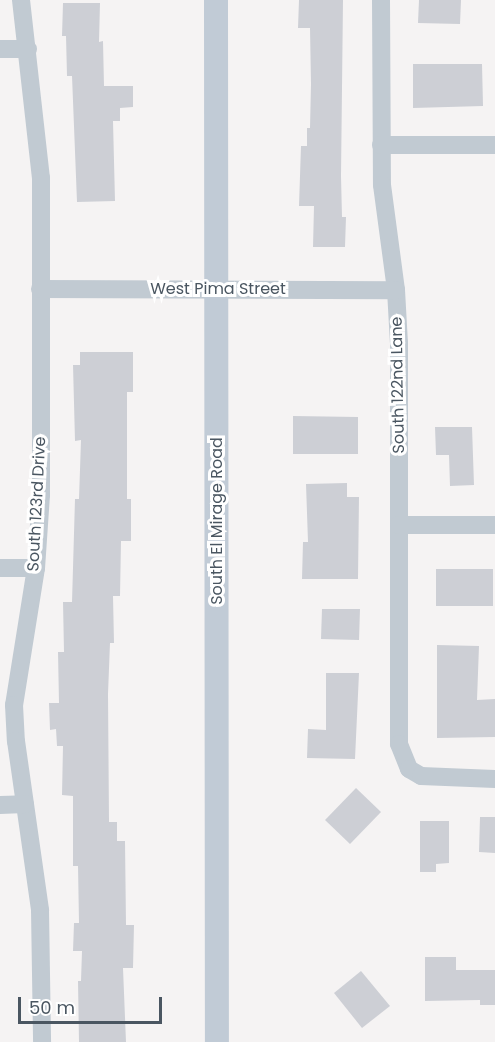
<!DOCTYPE html>
<style>
body{margin:0}
#map{position:relative;width:495px;height:1042px;overflow:hidden;background:#f5f3f3;font-family:Poppins,sans-serif}
div>[style]{position:absolute}
.building>*{inset:0;background:#cdcfd5}
.minor>*{height:18px;margin:-9px;padding:0 9px;transform-origin:9px;border-radius:9px;background:#c1cad2}
.secondary>*{height:24px;margin:-12px;padding:0 12px;transform-origin:12px;border-radius:12px;background:#c1cbd6}
span{translate:-50% -50%;white-space:nowrap;text-align:center;line-height:1.15;-webkit-text-stroke:6px #fff;paint-order:stroke}
.street-label{font-size:16px;color:#4a5661}
.scale{position:absolute;left:18px;top:997px;width:144px;height:27px;box-sizing:border-box;border:3px solid #4a5661;border-top:0;padding-left:8px;font-size:18px;line-height:21px;white-space:nowrap;color:#4a5661;-webkit-text-stroke:4px #fff;paint-order:stroke}
</style>
<div id="map">
<div class="building">
<i style="clip-path:polygon(299px 0,343px 0,341px 176px,342px 217px,346px 217px,345px 247px,313px 247px,314px 206px,299px 206px,301px 146px,307px 146px,307px 128px,310px 128px,311px 84px,310px 28px,298px 28px)"></i>
<i style="clip-path:polygon(419px 0,461px 0,460px 24px,418px 23px)"></i>
<i style="clip-path:polygon(63px 3px,100px 3px,99px 42px,103px 41px,104px 86px,133px 86px,133px 107px,120px 108px,120px 121px,113px 121px,115px 201px,77px 202px,72px 76px,67px 76px,66px 36px,62px 36px)"></i>
<i style="clip-path:polygon(413px 64px,482px 64px,483px 106px,413px 108px)"></i>
<i style="clip-path:polygon(80px 352px,133px 352px,133px 392px,127px 392px,127px 499px,131px 499px,131px 541px,121px 541px,120px 596px,113px 596px,114px 643px,110px 643px,108px 694px,109px 822px,117px 822px,117px 841px,125px 841px,126px 925px,134px 925px,133px 968px,123px 968px,126px 1042px,79px 1042px,78px 981px,81px 981px,82px 951px,73px 951px,74px 923px,79px 923px,78px 866px,73px 866px,73px 796px,62px 795px,63px 746px,57px 746px,56px 729px,50px 730px,49px 703px,59px 703px,58px 652px,64px 652px,63px 602px,72px 602px,75px 499px,79px 499px,81px 440px,75px 441px,73px 365px,80px 365px)"></i>
<i style="clip-path:polygon(293px 416px,358px 417px,358px 454px,293px 454px)"></i>
<i style="clip-path:polygon(435px 427px,472px 427px,474px 485px,450px 486px,449px 455px,436px 455px)"></i>
<i style="clip-path:polygon(347px 483px,347px 497px,359px 497px,358px 579px,302px 579px,303px 542px,308px 542px,306px 484px)"></i>
<i style="clip-path:polygon(436px 569px,493px 569px,493px 606px,436px 606px)"></i>
<i style="clip-path:polygon(322px 609px,360px 609px,359px 640px,321px 639px)"></i>
<i style="clip-path:polygon(437px 645px,479px 646px,477px 700px,495px 699px,495px 737px,437px 738px)"></i>
<i style="clip-path:polygon(326px 673px,359px 673px,355px 759px,307px 758px,308px 729px,326px 730px)"></i>
<i style="clip-path:polygon(356px 788px,381px 812px,350px 844px,325px 820px)"></i>
<i style="clip-path:polygon(480px 817px,495px 817px,495px 853px,479px 852px)"></i>
<i style="clip-path:polygon(420px 821px,449px 821px,449px 863px,436px 864px,436px 872px,420px 872px)"></i>
<i style="clip-path:polygon(425px 957px,456px 957px,456px 970px,495px 970px,495px 1005px,480px 1005px,480px 1000px,425px 1001px)"></i>
<i style="clip-path:polygon(361px 971px,390px 1006px,362px 1028px,334px 993px)"></i>
</div>
<div class="minor">
<i style="left:21px;top:0;width:179px;rotate:83.6deg"></i>
<i style="left:41px;top:178px;width:317px;rotate:90deg"></i>
<i style="left:41px;top:495px;width:73px;rotate:93.9deg"></i>
<i style="left:36px;top:568px;width:139px;rotate:99.1deg"></i>
<i style="left:14px;top:705px;width:36px;rotate:87deg"></i>
<i style="left:16px;top:741px;width:171px;rotate:81.9deg"></i>
<i style="left:40px;top:910px;width:132px;rotate:89.1deg"></i>
<i style="left:381px;top:0;width:185px;rotate:89.7deg"></i>
<i style="left:382px;top:185px;width:106px;rotate:82.4deg"></i>
<i style="left:396px;top:290px;width:53px;rotate:86.8deg"></i>
<i style="left:399px;top:343px;width:401px;rotate:90deg"></i>
<i style="left:399px;top:744px;width:27px;rotate:68deg"></i>
<i style="left:409px;top:769px;width:14px;rotate:30deg"></i>
<i style="left:421px;top:776px;width:74px;rotate:2.3deg"></i>
<i style="left:0;top:49px;width:28px"></i>
<i style="left:381px;top:145px;width:114px"></i>
<i style="left:40px;top:289px;width:356px;rotate:0.2deg"></i>
<i style="left:399px;top:525px;width:96px"></i>
<i style="left:0;top:568px;width:36px"></i>
<i style="left:0;top:805px;width:25px;rotate:-2deg"></i>
</div>
<div class="secondary">
<i style="left:216px;top:0;width:1042px;rotate:89.95deg"></i>
</div>
<div class="street-label">
<span style="left:218px;top:289px">West Pima Street</span>
<span style="left:398px;top:385px;rotate:-91deg">South 122nd Lane</span>
<span style="left:37px;top:504px;rotate:-87deg">South 123rd Drive</span>
<span style="left:217px;top:521px;rotate:-90deg">South El Mirage Road</span>
</div>
<div class="scale">50 m</div>
</div>
